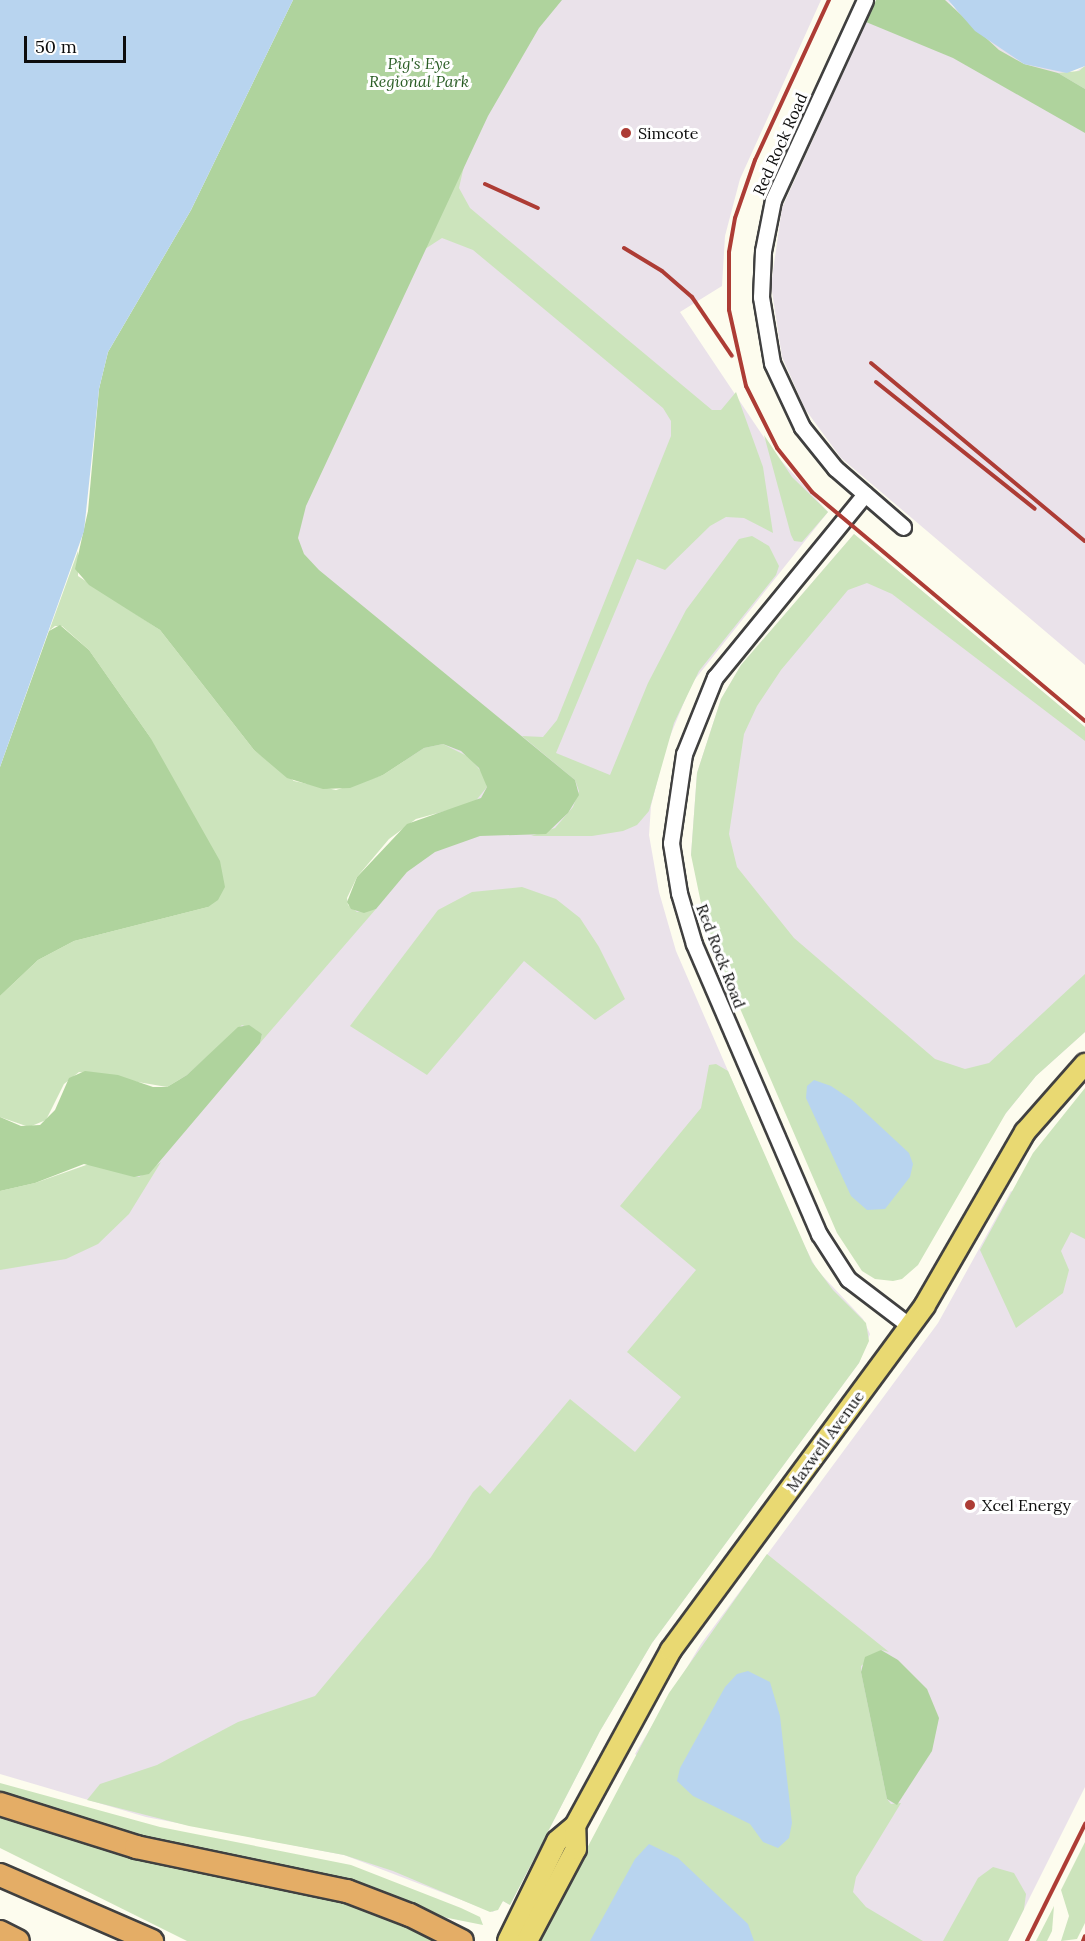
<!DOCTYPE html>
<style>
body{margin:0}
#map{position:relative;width:1085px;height:1941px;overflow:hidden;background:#fdfcee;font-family:Lora,serif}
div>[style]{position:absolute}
.industrial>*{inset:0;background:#eae2ea}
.green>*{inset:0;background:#cce4bc}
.forest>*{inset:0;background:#afd39d}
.water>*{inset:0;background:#b8d4ef}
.roads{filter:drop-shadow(2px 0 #404040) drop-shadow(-2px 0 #404040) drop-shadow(0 2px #404040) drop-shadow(0 -2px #404040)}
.minor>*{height:15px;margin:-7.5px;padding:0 7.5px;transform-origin:7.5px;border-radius:7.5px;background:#fff}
.major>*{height:20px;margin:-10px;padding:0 10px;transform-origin:10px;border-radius:10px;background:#e9d972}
.highway>*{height:22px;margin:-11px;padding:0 11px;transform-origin:11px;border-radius:11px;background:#e4ad66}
.rail>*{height:4px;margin:-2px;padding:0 2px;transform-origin:2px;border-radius:2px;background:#ad3c35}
.dots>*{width:16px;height:16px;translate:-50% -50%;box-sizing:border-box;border:3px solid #fff;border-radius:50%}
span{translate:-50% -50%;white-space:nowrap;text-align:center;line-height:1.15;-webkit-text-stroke:6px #fff;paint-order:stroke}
.park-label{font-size:16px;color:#2a5d25;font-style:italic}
.poi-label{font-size:16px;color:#0d0d0d}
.left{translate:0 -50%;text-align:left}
.street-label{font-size:16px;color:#0d0d0d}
.scale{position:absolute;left:24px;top:36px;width:102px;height:27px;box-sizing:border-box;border:3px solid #0d0d0d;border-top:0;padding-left:8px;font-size:18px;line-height:21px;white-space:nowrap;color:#0d0d0d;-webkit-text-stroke:4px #fff;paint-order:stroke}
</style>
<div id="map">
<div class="industrial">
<i style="clip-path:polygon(529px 0,821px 0,740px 179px,725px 236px,722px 286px,680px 312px,775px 454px,828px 512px,692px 683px,666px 746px,651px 806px,649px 835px,659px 892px,676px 951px,800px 1237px,817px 1270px,863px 1319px,870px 1334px,859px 1363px,652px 1643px,600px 1731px,510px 1905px,503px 1901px,493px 1912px,344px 1855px,146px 1817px,0 1774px,0 1261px,439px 819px,275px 550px)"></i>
<i style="clip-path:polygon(876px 0,948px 0,954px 8px,1073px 73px,1085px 66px,1085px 665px,841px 458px,805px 409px,782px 357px,771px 285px,782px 208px)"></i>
<i style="clip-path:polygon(854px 534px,1085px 727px,1085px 1032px,1036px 1076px,998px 1123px,691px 855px,697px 773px,721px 699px,741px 665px)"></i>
<i style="clip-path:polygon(1011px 1191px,1085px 1227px,1085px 1787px,1008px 1941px,870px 1941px,635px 1754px,701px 1644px,938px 1323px)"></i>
</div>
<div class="green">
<i style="clip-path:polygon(1085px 66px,1085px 89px,1058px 73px,1079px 71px)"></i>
<i style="clip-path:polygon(464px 166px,459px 188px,470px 208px,712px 410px,721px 410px,736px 392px,763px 467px,773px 533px,744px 518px,726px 517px,710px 526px,665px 570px,637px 559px,556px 753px,610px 775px,648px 683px,686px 610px,739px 539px,752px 536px,769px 546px,779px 566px,776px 575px,699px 671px,674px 723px,649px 811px,637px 825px,623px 831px,592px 836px,531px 836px,555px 828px,573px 807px,579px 791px,575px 780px,522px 736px,543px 737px,557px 720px,671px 436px,671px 421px,663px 408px,473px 250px,442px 238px,425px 249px)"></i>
<i style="clip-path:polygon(764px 435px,792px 477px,828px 512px,802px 542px,794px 541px,791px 535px)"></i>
<i style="clip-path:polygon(854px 534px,1085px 727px,1085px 741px,892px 594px,867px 583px,848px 590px,781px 670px,757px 706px,744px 734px,729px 834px,737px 867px,794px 938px,935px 1059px,965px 1069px,989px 1063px,1085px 974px,1085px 1032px,1036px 1076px,1006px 1113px,918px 1265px,902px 1279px,893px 1281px,875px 1279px,862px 1271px,837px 1233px,707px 932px,691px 855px,697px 773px,721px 699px,741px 665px)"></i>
<i style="clip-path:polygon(78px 551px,78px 576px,160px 630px,254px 750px,294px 781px,336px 790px,383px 775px,424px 748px,443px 744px,469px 757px,484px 775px,487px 787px,474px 803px,416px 819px,389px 839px,357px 877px,347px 898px,348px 905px,357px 912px,376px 909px,382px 902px,260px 1043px,262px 1034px,242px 1025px,187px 1075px,167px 1087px,79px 1072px,64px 1084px,46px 1120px,29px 1127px,0 1117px,0 996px,38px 960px,74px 941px,208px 907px,150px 737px,89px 650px,62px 626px,55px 626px,49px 631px)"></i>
<i style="clip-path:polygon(522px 887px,556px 899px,580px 918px,599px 947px,625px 999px,595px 1020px,524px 961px,427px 1075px,350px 1026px,438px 910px,472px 892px)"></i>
<i style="clip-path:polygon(716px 1064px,728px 1071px,812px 1262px,833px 1290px,866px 1323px,869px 1341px,859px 1363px,652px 1643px,600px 1731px,510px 1905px,503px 1901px,498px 1910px,490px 1912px,393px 1871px,344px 1855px,189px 1826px,87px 1800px,100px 1784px,157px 1765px,238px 1722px,315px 1696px,431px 1557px,473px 1492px,480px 1485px,490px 1494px,570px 1399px,635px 1452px,681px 1397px,627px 1352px,696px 1270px,620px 1206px,701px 1108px,709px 1065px)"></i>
<i style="clip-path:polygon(1085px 1088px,1085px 1239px,1071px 1232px,1061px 1251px,1069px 1270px,1063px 1293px,1016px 1328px,980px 1250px,1033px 1153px)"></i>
<i style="clip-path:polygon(161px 1162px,129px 1214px,98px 1244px,66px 1259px,0 1270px,0 1191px,35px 1183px,89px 1164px,139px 1177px)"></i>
<i style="clip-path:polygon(767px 1554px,889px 1652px,881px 1650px,861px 1666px,861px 1672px,887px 1799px,891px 1804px,901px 1803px,856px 1877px,853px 1892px,866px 1907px,923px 1941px,538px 1941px,669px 1693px)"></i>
<i style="clip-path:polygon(0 1783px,160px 1827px,351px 1865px,461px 1908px,480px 1917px,483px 1925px,443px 1917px,325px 1874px,133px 1836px,0 1794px)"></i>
<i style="clip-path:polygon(0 1813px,310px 1891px,372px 1910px,442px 1941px,187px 1941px,0 1848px)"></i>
<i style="clip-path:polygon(1085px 1842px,1085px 1923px,1077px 1939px,1061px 1941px,1069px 1916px,1061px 1890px)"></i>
<i style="clip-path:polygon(993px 1867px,1014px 1873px,1026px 1894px,1024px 1909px,1008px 1941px,943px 1941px,978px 1878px)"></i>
<i style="clip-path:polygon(1054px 1906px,1052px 1931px,1047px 1941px,1036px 1941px)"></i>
</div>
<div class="forest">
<i style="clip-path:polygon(293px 0,562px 0,539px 28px,488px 116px,306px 506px,298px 538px,304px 554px,319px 570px,575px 780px,579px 795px,568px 813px,546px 834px,480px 836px,435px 852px,407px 872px,376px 909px,364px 913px,351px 909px,347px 902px,357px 877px,407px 824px,481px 798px,487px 787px,479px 768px,461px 751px,443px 744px,424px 748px,383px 775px,350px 788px,323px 789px,287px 778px,254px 750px,160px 630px,89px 585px,75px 569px,88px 511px,99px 389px,108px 352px,191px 210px)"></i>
<i style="clip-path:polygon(876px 0,945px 0,999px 50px,1024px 64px,1058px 73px,1085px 89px,1085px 133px,953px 58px,866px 22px)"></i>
<i style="clip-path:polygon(60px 625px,89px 650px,150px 737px,220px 861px,225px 887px,218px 900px,208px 907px,74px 941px,38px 960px,0 996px,0 767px,49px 631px)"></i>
<i style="clip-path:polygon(249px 1025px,262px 1034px,260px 1043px,149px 1174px,134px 1177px,84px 1164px,35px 1183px,0 1191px,0 1117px,21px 1126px,40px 1125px,55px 1110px,69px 1078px,85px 1071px,118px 1075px,153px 1087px,167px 1087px,187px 1075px,238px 1027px)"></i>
<i style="clip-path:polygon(881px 1650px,898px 1660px,927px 1689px,939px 1718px,932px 1751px,897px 1805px,887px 1799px,861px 1672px,865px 1657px)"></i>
</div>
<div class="water">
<i style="clip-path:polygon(0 0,293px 0,191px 210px,108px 352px,99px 389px,84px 531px,0 767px)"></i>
<i style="clip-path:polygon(948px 0,1085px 0,1085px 66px,1067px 73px,1024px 64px,975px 31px)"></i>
<i style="clip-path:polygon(814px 1080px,831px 1086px,852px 1100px,909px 1153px,913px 1164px,910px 1177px,885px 1209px,867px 1210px,851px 1196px,806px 1098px,807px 1086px)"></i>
<i style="clip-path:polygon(748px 1671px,770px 1682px,780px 1716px,792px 1823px,789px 1838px,778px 1848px,763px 1842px,750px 1824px,693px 1796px,677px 1781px,680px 1768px,725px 1687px,737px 1674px)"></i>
<i style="clip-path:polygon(649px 1844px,678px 1858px,748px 1924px,754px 1941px,590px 1941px,635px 1859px)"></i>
</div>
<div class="roads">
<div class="minor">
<i style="left:865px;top:0;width:220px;rotate:114.7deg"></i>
<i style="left:773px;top:200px;width:52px;rotate:101.1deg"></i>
<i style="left:763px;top:251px;width:46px;rotate:92.5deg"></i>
<i style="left:761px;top:297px;width:67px;rotate:80.5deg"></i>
<i style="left:772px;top:363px;width:71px;rotate:64.9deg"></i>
<i style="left:802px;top:427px;width:53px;rotate:51.2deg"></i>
<i style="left:835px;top:468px;width:90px;rotate:40.9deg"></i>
<i style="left:865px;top:494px;width:237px;rotate:129.3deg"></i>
<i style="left:715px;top:677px;width:83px;rotate:111.9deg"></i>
<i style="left:684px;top:754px;width:90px;rotate:98.3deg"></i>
<i style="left:671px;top:843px;width:51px;rotate:80.9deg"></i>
<i style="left:679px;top:893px;width:53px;rotate:73.6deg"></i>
<i style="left:694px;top:944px;width:316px;rotate:66.7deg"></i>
<i style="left:819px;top:1234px;width:54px;rotate:57.2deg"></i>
<i style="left:848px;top:1279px;width:78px;rotate:37.2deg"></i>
</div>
<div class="major">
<i style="left:508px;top:1941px;width:111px;rotate:-63.9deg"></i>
<i style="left:557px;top:1841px;width:23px;rotate:-40deg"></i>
<i style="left:575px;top:1826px;width:200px;rotate:-61.4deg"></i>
<i style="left:671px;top:1650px;width:428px;rotate:-53.6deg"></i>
<i style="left:925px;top:1305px;width:200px;rotate:-60deg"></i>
<i style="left:1025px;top:1132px;width:91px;rotate:-48.6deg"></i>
<i style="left:527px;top:1941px;width:104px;rotate:-62deg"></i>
<i style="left:576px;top:1849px;width:23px;rotate:-92deg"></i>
</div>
<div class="highway">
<i style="left:0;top:1804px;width:143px;rotate:17.5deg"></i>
<i style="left:136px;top:1847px;width:216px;rotate:11.8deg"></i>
<i style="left:347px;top:1891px;width:67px;rotate:20.9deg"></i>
<i style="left:410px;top:1915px;width:58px;rotate:26.6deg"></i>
<i style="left:0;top:1875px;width:166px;rotate:23.5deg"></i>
<i style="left:0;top:1932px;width:20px;rotate:27deg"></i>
</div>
</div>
<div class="rail">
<i style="left:829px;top:0;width:176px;rotate:114.8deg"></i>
<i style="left:755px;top:160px;width:61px;rotate:109deg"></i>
<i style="left:735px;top:218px;width:35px;rotate:100deg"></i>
<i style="left:729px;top:252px;width:58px;rotate:90deg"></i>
<i style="left:729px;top:310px;width:78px;rotate:77.4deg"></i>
<i style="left:746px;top:386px;width:69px;rotate:63.4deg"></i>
<i style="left:777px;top:448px;width:56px;rotate:51.5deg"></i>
<i style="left:812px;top:492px;width:356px;rotate:40deg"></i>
<i style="left:485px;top:184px;width:58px;rotate:24.4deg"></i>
<i style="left:624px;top:248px;width:44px;rotate:31.2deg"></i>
<i style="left:662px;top:271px;width:40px;rotate:41deg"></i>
<i style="left:692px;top:297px;width:71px;rotate:55.9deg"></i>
<i style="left:871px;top:363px;width:278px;rotate:39.8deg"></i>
<i style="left:876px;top:382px;width:203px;rotate:38.6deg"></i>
<i style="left:1027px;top:1941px;width:131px;rotate:-63.6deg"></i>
<i style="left:1083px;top:1941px;width:5px;rotate:-68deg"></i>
</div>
<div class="dots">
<i style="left:626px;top:133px;background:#ad3c35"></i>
<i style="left:970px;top:1505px;background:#ad3c35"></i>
</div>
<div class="park-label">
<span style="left:419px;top:72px">Pig's Eye<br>Regional Park</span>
</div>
<div class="poi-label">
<span class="left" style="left:638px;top:133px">Simcote</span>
<span class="left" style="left:982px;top:1505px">Xcel Energy</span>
</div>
<div class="street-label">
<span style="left:780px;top:144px;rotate:-66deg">Red Rock Road</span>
<span style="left:721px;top:956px;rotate:69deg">Red Rock Road</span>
<span style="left:825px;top:1441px;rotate:-54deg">Maxwell Avenue</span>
</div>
<div class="scale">50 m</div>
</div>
